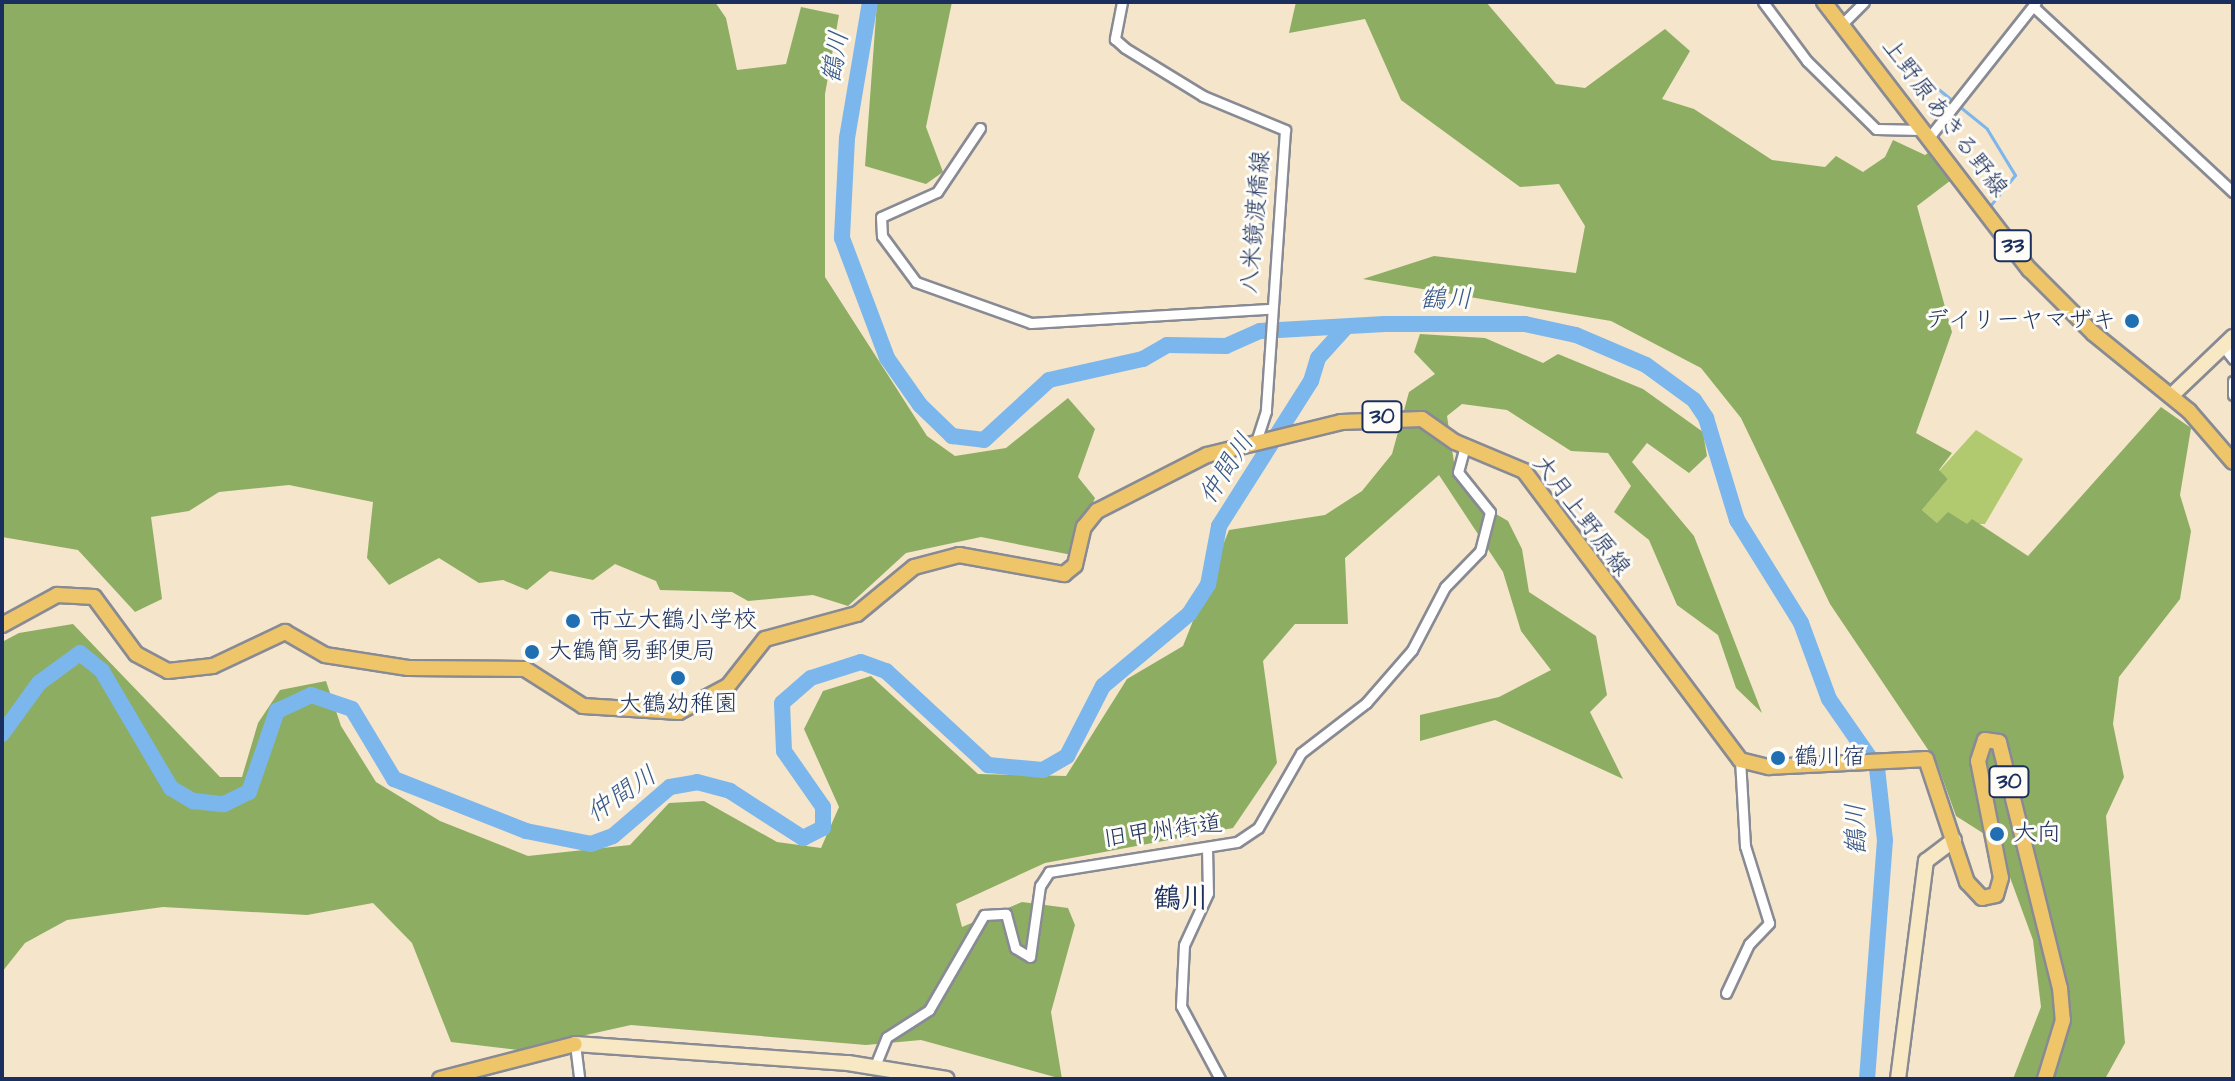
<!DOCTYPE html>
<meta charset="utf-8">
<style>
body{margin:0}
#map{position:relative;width:2235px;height:1081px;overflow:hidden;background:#f4e5cb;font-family:"Architects Daughter","Klee One",sans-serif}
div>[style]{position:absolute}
.green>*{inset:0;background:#b2ca6f}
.forest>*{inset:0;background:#8dae62}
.stream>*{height:3px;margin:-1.5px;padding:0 1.5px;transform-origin:1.5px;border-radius:1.5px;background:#7bb6ed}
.river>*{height:16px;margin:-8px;padding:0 8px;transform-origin:8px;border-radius:8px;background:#7bb6ed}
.roads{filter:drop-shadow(2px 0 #888a94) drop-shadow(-2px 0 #888a94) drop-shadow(0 2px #888a94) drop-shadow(0 -2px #888a94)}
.street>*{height:9px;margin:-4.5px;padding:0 4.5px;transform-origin:4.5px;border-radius:4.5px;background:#fff}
.secondary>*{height:14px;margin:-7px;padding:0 7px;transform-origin:7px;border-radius:7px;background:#f8e8c3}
.primary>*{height:14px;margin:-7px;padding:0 7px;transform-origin:7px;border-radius:7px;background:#eec569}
.dots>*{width:22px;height:22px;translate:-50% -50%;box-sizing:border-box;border:4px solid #fdfcf7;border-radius:50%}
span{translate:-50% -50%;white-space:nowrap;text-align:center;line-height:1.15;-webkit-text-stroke:6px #fdfcf7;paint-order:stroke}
.shield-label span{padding:2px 6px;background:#fdfcf7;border:2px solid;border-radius:6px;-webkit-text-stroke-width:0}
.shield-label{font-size:22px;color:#1b2f5e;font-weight:700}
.street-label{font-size:24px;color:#1b2f5e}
.poi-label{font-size:24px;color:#1b2f5e}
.right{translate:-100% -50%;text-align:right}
.left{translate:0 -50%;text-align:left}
.water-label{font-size:26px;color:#385889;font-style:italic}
.quarter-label{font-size:28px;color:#1b2f5e;font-weight:700}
.frame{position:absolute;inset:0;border:4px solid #1b2f5e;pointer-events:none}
</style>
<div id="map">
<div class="green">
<i style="clip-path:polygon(1976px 430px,2023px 459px,1985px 524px,1938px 524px,1922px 510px,1948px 479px,1939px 471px)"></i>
</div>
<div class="forest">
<i style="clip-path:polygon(2px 2px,715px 2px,726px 18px,737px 70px,786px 64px,801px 7px,839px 15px,825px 94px,825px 277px,927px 436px,955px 456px,1006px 448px,1068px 398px,1095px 429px,1078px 477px,1095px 498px,1072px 555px,981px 537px,906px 553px,848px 606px,813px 595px,748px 601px,732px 592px,660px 590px,656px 581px,615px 564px,593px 580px,550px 571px,527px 590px,503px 580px,479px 583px,439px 558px,389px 585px,367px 558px,373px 502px,289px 485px,219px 492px,189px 511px,151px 517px,162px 599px,135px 612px,78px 550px,2px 537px)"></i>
<i style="clip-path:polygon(877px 2px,952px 2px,926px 127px,943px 172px,926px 184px,865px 166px)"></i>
<i style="clip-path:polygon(1296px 2px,1486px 2px,1556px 84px,1585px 88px,1665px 29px,1690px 51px,1662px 99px,1694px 109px,1772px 160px,1825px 167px,1836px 156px,1863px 172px,1885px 157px,1893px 140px,1925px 155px,1939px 146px,1959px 174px,1917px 206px,1952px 332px,1916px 433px,1952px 453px,1939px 470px,1948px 479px,1922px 510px,1937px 523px,1948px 512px,1967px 524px,1972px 519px,2028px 556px,2161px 407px,2191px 428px,2180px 495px,2191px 531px,2180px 599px,2119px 677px,2113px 724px,2124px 777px,2106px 816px,2125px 1043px,2105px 1079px,2013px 1079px,2041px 1007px,2033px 940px,1997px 842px,1956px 816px,1937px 763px,1830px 604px,1741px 418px,1701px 368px,1611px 321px,1363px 279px,1434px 256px,1576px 273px,1585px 226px,1559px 184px,1520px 187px,1401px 100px,1365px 19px,1289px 33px)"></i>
<i style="clip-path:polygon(1420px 334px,1485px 338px,1543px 363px,1558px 354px,1643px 389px,1703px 432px,1707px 456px,1689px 473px,1647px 443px,1632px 462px,1694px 536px,1762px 713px,1736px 688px,1718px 635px,1677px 605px,1649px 540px,1614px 512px,1631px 486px,1608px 453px,1571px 451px,1507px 410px,1462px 404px,1447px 416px,1455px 469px,1477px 503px,1508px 521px,1522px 549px,1529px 592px,1596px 636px,1607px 695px,1590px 712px,1623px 779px,1495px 720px,1420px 741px,1420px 715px,1499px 697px,1551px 670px,1521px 631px,1503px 572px,1439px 475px,1345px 558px,1348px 624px,1295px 624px,1263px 661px,1277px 763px,1233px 828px,1045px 863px,956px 904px,962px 927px,1022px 902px,1068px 908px,1075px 925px,1051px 1012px,1062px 1079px,921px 1040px,866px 1045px,631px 1025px,518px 1050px,451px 1042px,412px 943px,373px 903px,307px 915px,163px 907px,67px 920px,25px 943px,2px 972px,2px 642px,19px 633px,73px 624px,220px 777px,242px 777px,258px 723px,280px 690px,326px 681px,341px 726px,376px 782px,440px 821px,528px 856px,630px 845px,669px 803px,704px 801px,777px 842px,821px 848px,839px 807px,804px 729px,823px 691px,871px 676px,978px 774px,1066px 776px,1127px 679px,1183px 646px,1229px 530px,1325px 515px,1362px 491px,1392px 454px,1409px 392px,1435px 374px,1414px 352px)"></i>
</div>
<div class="stream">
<i style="left:1937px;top:88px;width:21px;rotate:39deg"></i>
<i style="left:1959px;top:106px;width:36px;rotate:39deg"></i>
<i style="left:1987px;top:129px;width:54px;rotate:58.7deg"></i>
<i style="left:2015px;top:175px;width:40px;rotate:129deg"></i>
</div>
<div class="river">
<i style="left:870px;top:2px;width:138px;rotate:99.6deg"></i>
<i style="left:847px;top:138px;width:100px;rotate:92.9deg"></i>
<i style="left:842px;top:238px;width:128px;rotate:69.4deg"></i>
<i style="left:887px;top:358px;width:57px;rotate:54.9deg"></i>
<i style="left:920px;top:405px;width:45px;rotate:44.1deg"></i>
<i style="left:952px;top:436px;width:32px;rotate:7deg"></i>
<i style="left:984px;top:440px;width:88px;rotate:-42.7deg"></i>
<i style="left:1049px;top:380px;width:96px;rotate:-12.6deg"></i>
<i style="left:1143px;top:359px;width:28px;rotate:-30deg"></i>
<i style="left:1167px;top:345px;width:59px;rotate:1deg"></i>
<i style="left:1226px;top:346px;width:37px;rotate:-24deg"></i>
<i style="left:1260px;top:331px;width:125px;rotate:-3.2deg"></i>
<i style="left:1385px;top:324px;width:140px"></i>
<i style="left:1525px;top:324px;width:52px;rotate:12.2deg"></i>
<i style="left:1576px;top:335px;width:76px;rotate:23.2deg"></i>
<i style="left:1646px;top:365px;width:59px;rotate:36.1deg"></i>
<i style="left:1694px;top:400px;width:22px;rotate:56deg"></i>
<i style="left:1706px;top:418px;width:107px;rotate:73.1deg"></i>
<i style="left:1737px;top:520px;width:121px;rotate:58.1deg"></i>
<i style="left:1801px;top:623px;width:81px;rotate:69.8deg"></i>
<i style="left:1829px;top:699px;width:84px;rotate:55.2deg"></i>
<i style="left:1877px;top:768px;width:72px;rotate:83.7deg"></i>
<i style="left:1885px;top:840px;width:240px;rotate:94.3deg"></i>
<i style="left:2px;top:734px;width:63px;rotate:-54deg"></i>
<i style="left:39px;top:683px;width:51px;rotate:-36.2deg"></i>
<i style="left:80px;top:653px;width:28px;rotate:39deg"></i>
<i style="left:102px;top:671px;width:136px;rotate:59.5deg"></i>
<i style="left:171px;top:788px;width:26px;rotate:31deg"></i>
<i style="left:193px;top:801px;width:31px;rotate:6deg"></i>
<i style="left:224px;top:804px;width:28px;rotate:-26deg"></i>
<i style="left:249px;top:792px;width:86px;rotate:-70.9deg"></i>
<i style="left:277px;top:711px;width:38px;rotate:-25deg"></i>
<i style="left:311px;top:695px;width:43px;rotate:18.9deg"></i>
<i style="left:352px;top:709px;width:82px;rotate:59deg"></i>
<i style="left:394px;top:779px;width:142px;rotate:21.5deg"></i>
<i style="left:526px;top:831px;width:66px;rotate:11.3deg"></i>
<i style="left:591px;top:844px;width:23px;rotate:-20deg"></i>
<i style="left:613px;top:836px;width:75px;rotate:-40.7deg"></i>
<i style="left:670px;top:787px;width:27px;rotate:-10deg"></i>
<i style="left:697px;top:782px;width:34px;rotate:15deg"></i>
<i style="left:730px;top:791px;width:87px;rotate:32.8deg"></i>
<i style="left:803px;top:838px;width:22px;rotate:-27deg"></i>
<i style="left:823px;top:828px;width:21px;rotate:-90deg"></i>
<i style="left:823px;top:807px;width:68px;rotate:-124.9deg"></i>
<i style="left:784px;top:751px;width:48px;rotate:-92.4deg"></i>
<i style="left:782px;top:703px;width:38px;rotate:-41deg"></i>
<i style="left:811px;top:678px;width:52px;rotate:-17.7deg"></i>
<i style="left:861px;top:662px;width:27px;rotate:20deg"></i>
<i style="left:886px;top:671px;width:139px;rotate:42.7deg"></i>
<i style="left:988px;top:765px;width:55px;rotate:5.2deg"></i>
<i style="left:1043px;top:770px;width:28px;rotate:-30deg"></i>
<i style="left:1067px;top:756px;width:79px;rotate:-62.8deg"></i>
<i style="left:1103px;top:686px;width:112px;rotate:-39.9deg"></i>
<i style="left:1189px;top:614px;width:35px;rotate:-57deg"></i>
<i style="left:1208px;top:585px;width:60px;rotate:-79.4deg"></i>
<i style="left:1219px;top:526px;width:172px;rotate:-57.6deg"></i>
<i style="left:1311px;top:381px;width:24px;rotate:-73deg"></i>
<i style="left:1318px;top:358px;width:40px;rotate:-48deg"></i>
</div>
<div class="roads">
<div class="street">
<i style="left:1122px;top:2px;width:38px;rotate:101deg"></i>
<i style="left:1115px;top:39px;width:13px;rotate:42deg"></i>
<i style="left:1125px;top:48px;width:92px;rotate:31.6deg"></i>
<i style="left:1203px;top:96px;width:89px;rotate:22.5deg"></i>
<i style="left:1285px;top:130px;width:282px;rotate:93.9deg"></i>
<i style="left:1266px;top:411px;width:33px;rotate:108deg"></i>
<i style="left:1763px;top:2px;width:74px;rotate:53.3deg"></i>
<i style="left:1807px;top:61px;width:97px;rotate:44.6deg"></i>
<i style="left:1876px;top:129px;width:47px;rotate:1.2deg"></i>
<i style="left:2036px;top:9px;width:269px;rotate:42.9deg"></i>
<i style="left:1842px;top:24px;width:31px;rotate:-45deg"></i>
<i style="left:980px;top:128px;width:77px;rotate:123.9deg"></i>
<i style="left:937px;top:192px;width:61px;rotate:155.9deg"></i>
<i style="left:881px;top:217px;width:19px;rotate:87deg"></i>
<i style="left:882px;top:236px;width:57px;rotate:53.5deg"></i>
<i style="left:916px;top:282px;width:122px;rotate:19.6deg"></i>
<i style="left:1031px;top:323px;width:238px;rotate:-3.4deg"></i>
<i style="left:1931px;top:135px;width:169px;rotate:-51.7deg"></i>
<i style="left:2225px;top:349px;width:13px;rotate:51deg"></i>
<i style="left:2233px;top:381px;width:14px;rotate:90deg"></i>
<i style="left:1207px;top:847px;width:46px;rotate:88.8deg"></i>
<i style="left:1208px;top:893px;width:57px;rotate:114.8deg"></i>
<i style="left:1184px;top:945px;width:61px;rotate:92.8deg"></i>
<i style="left:1181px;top:1006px;width:83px;rotate:61.9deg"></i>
<i style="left:1726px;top:993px;width:54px;rotate:-64.9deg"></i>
<i style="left:1749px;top:944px;width:29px;rotate:-46deg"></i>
<i style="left:1769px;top:923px;width:81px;rotate:-107.3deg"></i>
<i style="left:1745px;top:846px;width:86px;rotate:-93.3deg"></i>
<i style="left:575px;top:1044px;width:35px;rotate:83deg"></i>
<i style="left:875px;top:1066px;width:31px;rotate:-68deg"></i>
<i style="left:887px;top:1037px;width:50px;rotate:-32.7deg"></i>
<i style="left:929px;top:1010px;width:110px;rotate:-59.9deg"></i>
<i style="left:984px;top:915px;width:22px;rotate:-3deg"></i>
<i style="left:1006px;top:914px;width:35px;rotate:75deg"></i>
<i style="left:1015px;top:948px;width:17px;rotate:31deg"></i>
<i style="left:1030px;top:957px;width:72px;rotate:-82deg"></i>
<i style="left:1040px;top:886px;width:17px;rotate:-57deg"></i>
<i style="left:1049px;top:872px;width:190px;rotate:-9.1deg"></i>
<i style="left:1237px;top:842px;width:25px;rotate:-34deg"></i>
<i style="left:1258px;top:828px;width:86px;rotate:-60.2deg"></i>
<i style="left:1301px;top:753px;width:82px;rotate:-37.6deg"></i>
<i style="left:1366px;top:703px;width:70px;rotate:-49deg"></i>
<i style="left:1412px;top:650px;width:71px;rotate:-62.4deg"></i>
<i style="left:1445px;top:587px;width:50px;rotate:-45.8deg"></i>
<i style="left:1480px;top:551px;width:40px;rotate:-75.6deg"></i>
<i style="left:1490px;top:512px;width:51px;rotate:-128.7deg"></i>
<i style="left:1458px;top:472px;width:27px;rotate:-75deg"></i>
</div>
<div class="secondary">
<i style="left:2171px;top:396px;width:86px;rotate:-43.6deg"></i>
<i style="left:575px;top:1044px;width:274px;rotate:4deg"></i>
<i style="left:848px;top:1063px;width:100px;rotate:9.2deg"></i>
<i style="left:1898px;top:1079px;width:220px;rotate:-82.7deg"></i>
<i style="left:1926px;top:861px;width:35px;rotate:-37deg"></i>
</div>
<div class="primary">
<i style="left:1824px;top:2px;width:338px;rotate:52.5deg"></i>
<i style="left:2030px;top:270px;width:89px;rotate:45deg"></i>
<i style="left:2093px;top:333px;width:124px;rotate:39.1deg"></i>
<i style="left:2189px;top:411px;width:67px;rotate:49.2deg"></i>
<i style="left:2px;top:625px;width:63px;rotate:-28.6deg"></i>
<i style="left:57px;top:595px;width:37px;rotate:3deg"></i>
<i style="left:94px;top:597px;width:71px;rotate:53.6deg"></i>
<i style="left:136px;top:654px;width:36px;rotate:28deg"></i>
<i style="left:168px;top:671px;width:45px;rotate:-6.3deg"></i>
<i style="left:213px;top:666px;width:80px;rotate:-25.3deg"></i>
<i style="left:285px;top:632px;width:46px;rotate:29.9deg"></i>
<i style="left:325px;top:655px;width:84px;rotate:8.9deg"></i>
<i style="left:408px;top:668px;width:117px;rotate:0.5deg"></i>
<i style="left:525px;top:669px;width:69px;rotate:32.5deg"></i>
<i style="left:583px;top:706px;width:96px;rotate:3.6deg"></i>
<i style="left:679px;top:712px;width:55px;rotate:-28deg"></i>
<i style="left:728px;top:686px;width:60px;rotate:-51.8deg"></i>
<i style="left:765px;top:639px;width:95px;rotate:-15.2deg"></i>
<i style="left:857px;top:614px;width:74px;rotate:-39.5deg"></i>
<i style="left:914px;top:567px;width:47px;rotate:-14.9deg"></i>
<i style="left:959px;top:555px;width:107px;rotate:10.3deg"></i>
<i style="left:1064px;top:574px;width:14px;rotate:-39deg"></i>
<i style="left:1075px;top:565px;width:39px;rotate:-77deg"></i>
<i style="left:1084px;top:527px;width:21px;rotate:-51deg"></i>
<i style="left:1097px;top:511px;width:123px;rotate:-27deg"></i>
<i style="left:1207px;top:455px;width:138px;rotate:-13.8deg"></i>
<i style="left:1341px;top:422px;width:81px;rotate:-2.1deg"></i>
<i style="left:1422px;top:419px;width:40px;rotate:34.9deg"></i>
<i style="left:1455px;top:442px;width:75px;rotate:22.8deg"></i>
<i style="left:1524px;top:471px;width:361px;rotate:53.2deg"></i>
<i style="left:1740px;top:760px;width:30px;rotate:14deg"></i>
<i style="left:1769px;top:767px;width:157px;rotate:-2.9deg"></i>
<i style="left:1926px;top:759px;width:130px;rotate:71.6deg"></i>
<i style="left:1967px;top:882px;width:22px;rotate:47deg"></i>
<i style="left:1982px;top:898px;width:14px;rotate:-12deg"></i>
<i style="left:1996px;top:895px;width:18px;rotate:-74deg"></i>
<i style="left:2001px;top:878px;width:119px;rotate:-101.1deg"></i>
<i style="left:1978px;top:761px;width:22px;rotate:-72deg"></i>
<i style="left:1985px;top:740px;width:14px;rotate:8deg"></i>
<i style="left:1999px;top:742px;width:253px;rotate:76.1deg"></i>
<i style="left:2060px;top:988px;width:32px;rotate:85deg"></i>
<i style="left:2063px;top:1020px;width:62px;rotate:107deg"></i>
<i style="left:440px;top:1079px;width:139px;rotate:-14.5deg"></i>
</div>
</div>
<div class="dots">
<i style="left:2132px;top:321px;background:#1f6fb2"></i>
<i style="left:573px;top:621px;background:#1f6fb2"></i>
<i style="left:532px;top:652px;background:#1f6fb2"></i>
<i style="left:678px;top:678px;background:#1f6fb2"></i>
<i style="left:1778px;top:758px;background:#1f6fb2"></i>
<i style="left:1997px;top:834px;background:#1f6fb2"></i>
</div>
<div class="shield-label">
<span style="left:2013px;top:246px">33</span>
<span style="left:1382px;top:417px">30</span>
<span style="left:2009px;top:782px">30</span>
</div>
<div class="street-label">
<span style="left:1944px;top:118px;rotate:53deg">上野原あきる野線</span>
<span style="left:1256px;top:222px;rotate:-85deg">八米鏡渡橋線</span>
<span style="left:1581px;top:516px;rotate:53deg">大月上野原線</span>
<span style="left:1163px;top:832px;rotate:-8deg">旧甲州街道</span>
</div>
<div class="poi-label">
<span class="right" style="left:2116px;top:321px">デイリーヤマザキ</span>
<span class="left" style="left:589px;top:621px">市立大鶴小学校</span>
<span class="left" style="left:548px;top:652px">大鶴簡易郵便局</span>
<span style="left:678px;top:705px">大鶴幼稚園</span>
<span class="left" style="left:1794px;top:758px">鶴川宿</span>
<span class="left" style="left:2013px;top:834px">大向</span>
</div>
<div class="water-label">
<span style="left:836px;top:57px;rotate:-80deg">鶴川</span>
<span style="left:1446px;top:300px">鶴川</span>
<span style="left:1227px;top:469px;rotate:-57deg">仲間川</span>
<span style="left:622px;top:795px;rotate:-34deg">仲間川</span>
<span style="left:1857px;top:829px;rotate:-91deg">鶴川</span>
</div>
<div class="quarter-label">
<span style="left:1181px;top:899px">鶴川</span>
</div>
<div class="frame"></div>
</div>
